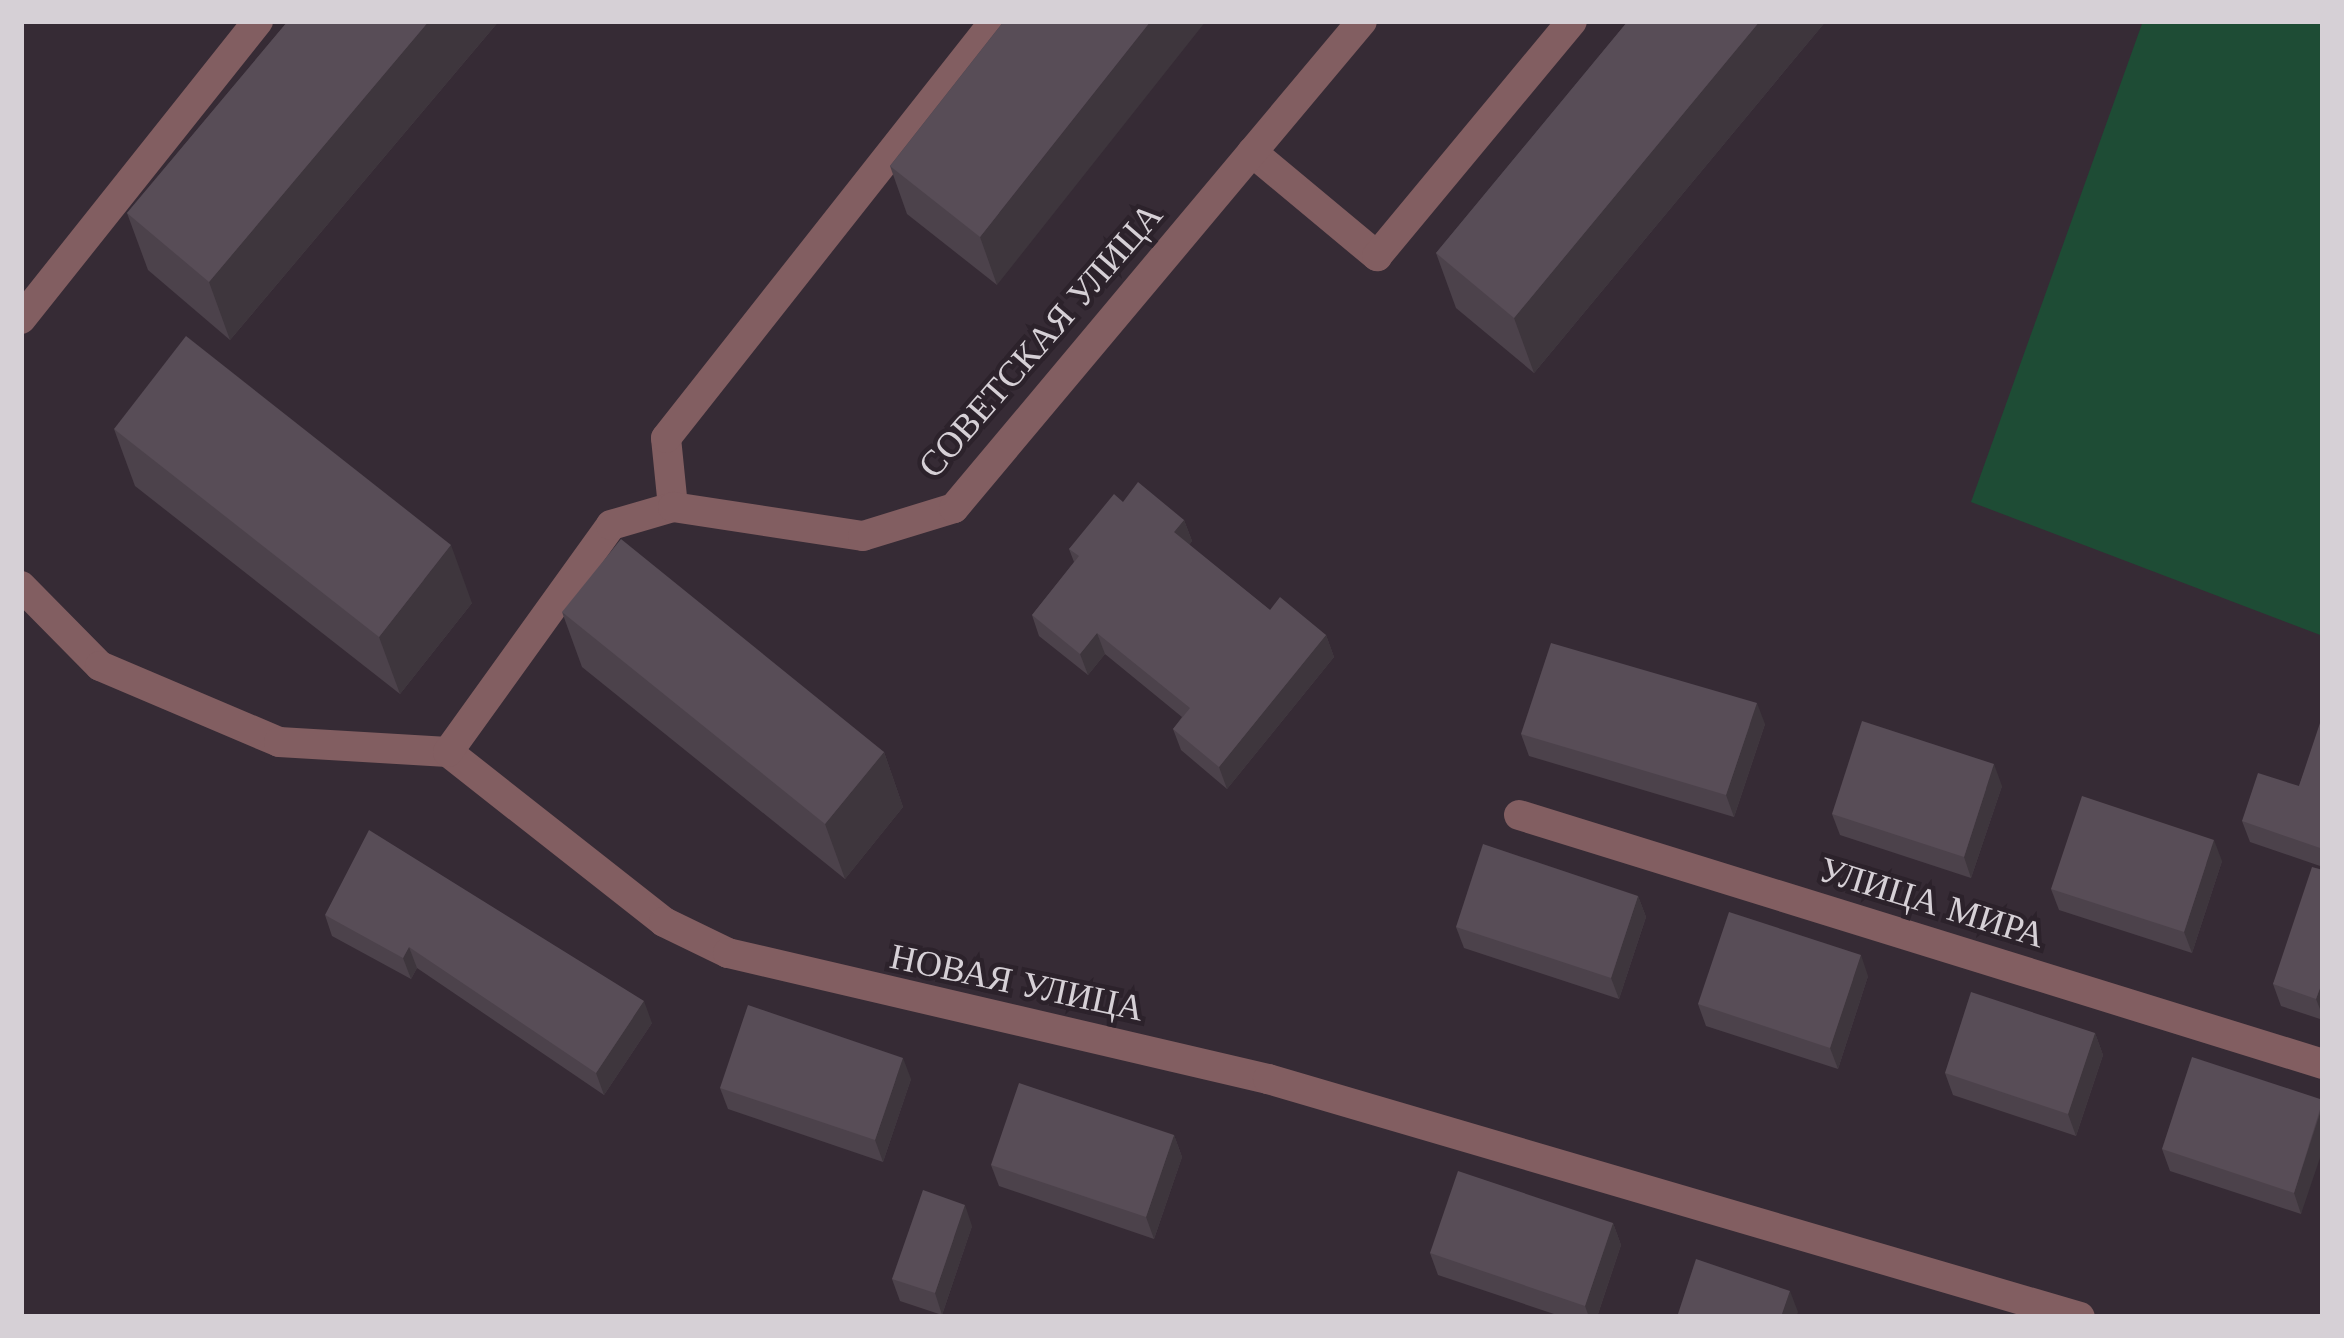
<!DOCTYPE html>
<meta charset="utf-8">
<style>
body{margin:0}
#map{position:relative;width:2344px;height:1338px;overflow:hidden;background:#362b35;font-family:"Libre Baskerville",serif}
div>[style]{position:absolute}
.green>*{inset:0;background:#1e4c35}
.minor>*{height:30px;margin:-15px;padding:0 15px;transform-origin:15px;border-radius:15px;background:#825e61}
.wall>*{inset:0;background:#4c424b}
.shaded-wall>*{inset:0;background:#3e363d}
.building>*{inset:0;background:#584d57}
span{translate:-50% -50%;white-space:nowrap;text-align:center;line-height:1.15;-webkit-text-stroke:9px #2c222b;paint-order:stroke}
.street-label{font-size:36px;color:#d6d0d6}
.frame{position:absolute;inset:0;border:24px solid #d6d0d6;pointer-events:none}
</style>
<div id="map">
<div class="green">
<i style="clip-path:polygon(2143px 21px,2323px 21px,2323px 636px,1971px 502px)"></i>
</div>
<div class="minor">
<i style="left:1252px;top:152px;width:163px;rotate:39.8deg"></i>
<i style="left:1377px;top:256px;width:305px;rotate:-50.3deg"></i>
<i style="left:21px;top:319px;width:381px;rotate:-51.5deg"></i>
<i style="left:673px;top:507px;width:69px;rotate:-95.8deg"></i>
<i style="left:666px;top:438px;width:531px;rotate:-51.73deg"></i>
<i style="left:21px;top:586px;width:112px;rotate:45.4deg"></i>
<i style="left:100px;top:666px;width:194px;rotate:23deg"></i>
<i style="left:279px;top:742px;width:169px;rotate:3.4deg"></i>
<i style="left:448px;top:752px;width:275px;rotate:38.2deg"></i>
<i style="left:664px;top:922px;width:71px;rotate:25.8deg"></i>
<i style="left:728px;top:953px;width:555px;rotate:13.13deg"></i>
<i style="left:1268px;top:1079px;width:846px;rotate:16.34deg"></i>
<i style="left:448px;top:752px;width:279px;rotate:-54.3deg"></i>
<i style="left:611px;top:525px;width:65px;rotate:-16.2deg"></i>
<i style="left:673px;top:507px;width:192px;rotate:8.7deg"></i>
<i style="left:863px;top:536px;width:95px;rotate:-17.1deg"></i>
<i style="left:954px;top:508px;width:635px;rotate:-50.04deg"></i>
<i style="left:1519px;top:815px;width:842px;rotate:17.21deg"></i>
</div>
<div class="wall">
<i style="clip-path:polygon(288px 21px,499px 21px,230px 340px,148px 270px,127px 213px)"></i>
<i style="clip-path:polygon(1004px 21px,997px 285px,907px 214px,890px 166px)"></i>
<i style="clip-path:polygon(1628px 21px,1826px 21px,1534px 373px,1456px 308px,1436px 253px)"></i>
<i style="clip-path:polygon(114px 429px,472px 603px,400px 694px,135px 486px)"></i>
<i style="clip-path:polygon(1123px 502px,1184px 520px,1192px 541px,1189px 545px,1270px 610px,1326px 635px,1334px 657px,1227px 789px,1181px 750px,1173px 729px,1182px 717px,1105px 654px,1088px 675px,1039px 636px,1032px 615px,1074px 562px,1069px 549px)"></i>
<i style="clip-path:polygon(562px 612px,884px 752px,903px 807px,845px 879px,582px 667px)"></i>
<i style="clip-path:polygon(2323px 721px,2323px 867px,2250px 842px,2242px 821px,2299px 786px)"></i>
<i style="clip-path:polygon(1765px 724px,1734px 817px,1529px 756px,1521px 734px)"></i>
<i style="clip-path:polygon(2002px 786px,1971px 878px,1840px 835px,1832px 814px)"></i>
<i style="clip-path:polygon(2222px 861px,2192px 953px,2059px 910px,2051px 889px)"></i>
<i style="clip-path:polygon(2323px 870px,2323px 1020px,2281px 1006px,2273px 984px)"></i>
<i style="clip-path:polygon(1638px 896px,1646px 917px,1619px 999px,1464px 948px,1456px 927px)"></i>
<i style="clip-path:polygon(325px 915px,652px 1023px,604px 1095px,417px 968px,411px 979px,332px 936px)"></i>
<i style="clip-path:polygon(1868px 976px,1838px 1069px,1706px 1026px,1698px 1004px)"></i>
<i style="clip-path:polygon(2095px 1033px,2103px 1055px,2076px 1136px,1953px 1095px,1945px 1073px)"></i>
<i style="clip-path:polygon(911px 1079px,883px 1162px,728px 1109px,720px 1088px)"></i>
<i style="clip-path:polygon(2323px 1100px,2301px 1214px,2170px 1171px,2162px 1149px)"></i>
<i style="clip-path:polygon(1174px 1135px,1182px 1157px,1154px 1239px,999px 1186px,991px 1165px)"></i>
<i style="clip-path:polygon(1613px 1223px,1621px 1245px,1597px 1317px,1563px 1317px,1438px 1275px,1430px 1253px)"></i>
<i style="clip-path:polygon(972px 1226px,942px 1315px,900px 1301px,892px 1279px)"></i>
</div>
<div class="shaded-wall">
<i style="clip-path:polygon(429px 21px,499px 21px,230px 340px,209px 282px)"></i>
<i style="clip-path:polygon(1151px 21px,1206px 21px,997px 285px,980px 237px)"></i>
<i style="clip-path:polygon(1760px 21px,1826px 21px,1534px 373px,1514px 318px)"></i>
<i style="clip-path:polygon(1184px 520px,1192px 541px,1182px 554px,1174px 532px)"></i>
<i style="clip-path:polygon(451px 545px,472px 603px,400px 694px,379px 637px)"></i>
<i style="clip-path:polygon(1097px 633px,1105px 654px,1088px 675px,1080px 654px)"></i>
<i style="clip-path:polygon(1326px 635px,1334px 657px,1227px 789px,1219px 767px)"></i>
<i style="clip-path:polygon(1757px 703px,1765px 724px,1734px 817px,1726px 795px)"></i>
<i style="clip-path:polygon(884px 752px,903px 807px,845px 879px,825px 824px)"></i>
<i style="clip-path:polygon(1994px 764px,2002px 786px,1971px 878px,1964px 857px)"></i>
<i style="clip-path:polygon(2214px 840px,2222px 861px,2192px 953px,2184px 932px)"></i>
<i style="clip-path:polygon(1638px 896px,1646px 917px,1619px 999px,1611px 978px)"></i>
<i style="clip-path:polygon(409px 947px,417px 968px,411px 979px,403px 958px)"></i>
<i style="clip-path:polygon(1861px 955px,1868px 976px,1838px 1069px,1830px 1048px)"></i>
<i style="clip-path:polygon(2323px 980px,2323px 1017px,2316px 999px)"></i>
<i style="clip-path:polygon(644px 1001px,652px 1023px,604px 1095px,596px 1073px)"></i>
<i style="clip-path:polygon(2095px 1033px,2103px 1055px,2076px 1136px,2068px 1114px)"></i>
<i style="clip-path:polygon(903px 1058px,911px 1079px,883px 1162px,875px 1140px)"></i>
<i style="clip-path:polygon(2323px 1104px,2323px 1149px,2301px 1214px,2294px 1193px)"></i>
<i style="clip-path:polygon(1174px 1135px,1182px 1157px,1154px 1239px,1146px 1217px)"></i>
<i style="clip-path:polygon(965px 1205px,972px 1226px,942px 1315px,935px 1293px)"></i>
<i style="clip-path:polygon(1613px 1223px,1621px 1245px,1597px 1317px,1589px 1317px,1585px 1306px)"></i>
<i style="clip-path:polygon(1790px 1291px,1798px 1312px,1796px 1317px,1781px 1317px)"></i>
</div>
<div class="building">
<i style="clip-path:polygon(288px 21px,429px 21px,209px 282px,127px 213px)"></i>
<i style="clip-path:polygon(1004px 21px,1151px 21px,980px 237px,890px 166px)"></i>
<i style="clip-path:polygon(1628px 21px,1760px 21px,1514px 318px,1436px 253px)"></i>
<i style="clip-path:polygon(186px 336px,451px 545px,379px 637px,114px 429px)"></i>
<i style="clip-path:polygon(1138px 482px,1184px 520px,1174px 532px,1270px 610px,1280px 597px,1326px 635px,1219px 767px,1173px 729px,1190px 708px,1097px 633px,1080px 654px,1032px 615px,1079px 556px,1069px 549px,1114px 494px,1123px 502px)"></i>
<i style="clip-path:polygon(621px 539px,884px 752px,825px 824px,562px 612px)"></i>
<i style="clip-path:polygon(1551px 643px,1757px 703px,1726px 795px,1521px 734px)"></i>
<i style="clip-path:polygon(2321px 720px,2323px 721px,2323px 849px,2242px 821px,2258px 773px,2299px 786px)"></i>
<i style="clip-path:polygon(1862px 721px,1994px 764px,1964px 857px,1832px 814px)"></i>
<i style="clip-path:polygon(2082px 796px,2214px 840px,2184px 932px,2051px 889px)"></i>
<i style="clip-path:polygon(369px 830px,644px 1001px,596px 1073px,409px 947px,403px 958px,325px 915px)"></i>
<i style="clip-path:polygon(1483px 844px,1638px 896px,1611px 978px,1456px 927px)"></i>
<i style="clip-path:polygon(2312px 867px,2323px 870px,2323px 980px,2316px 999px,2273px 984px)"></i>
<i style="clip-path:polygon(1729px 912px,1861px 955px,1830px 1048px,1698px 1004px)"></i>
<i style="clip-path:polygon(1971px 992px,2095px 1033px,2068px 1114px,1945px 1073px)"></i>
<i style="clip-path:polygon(748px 1005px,903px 1058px,875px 1140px,720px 1088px)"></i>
<i style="clip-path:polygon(2192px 1057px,2323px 1100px,2294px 1193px,2162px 1149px)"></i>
<i style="clip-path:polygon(1019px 1083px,1174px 1135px,1146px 1217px,991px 1165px)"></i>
<i style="clip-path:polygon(1458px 1171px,1613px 1223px,1585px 1306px,1430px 1253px)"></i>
<i style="clip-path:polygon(923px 1190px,965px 1205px,935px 1293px,892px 1279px)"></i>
<i style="clip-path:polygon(1696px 1259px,1790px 1291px,1781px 1317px,1677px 1317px)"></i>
</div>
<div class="street-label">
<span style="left:1040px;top:340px;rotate:-49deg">СОВЕТСКАЯ УЛИЦА</span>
<span style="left:1932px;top:902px;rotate:17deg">УЛИЦА МИРА</span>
<span style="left:1017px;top:982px;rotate:12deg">НОВАЯ УЛИЦА</span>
</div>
<div class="frame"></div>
</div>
